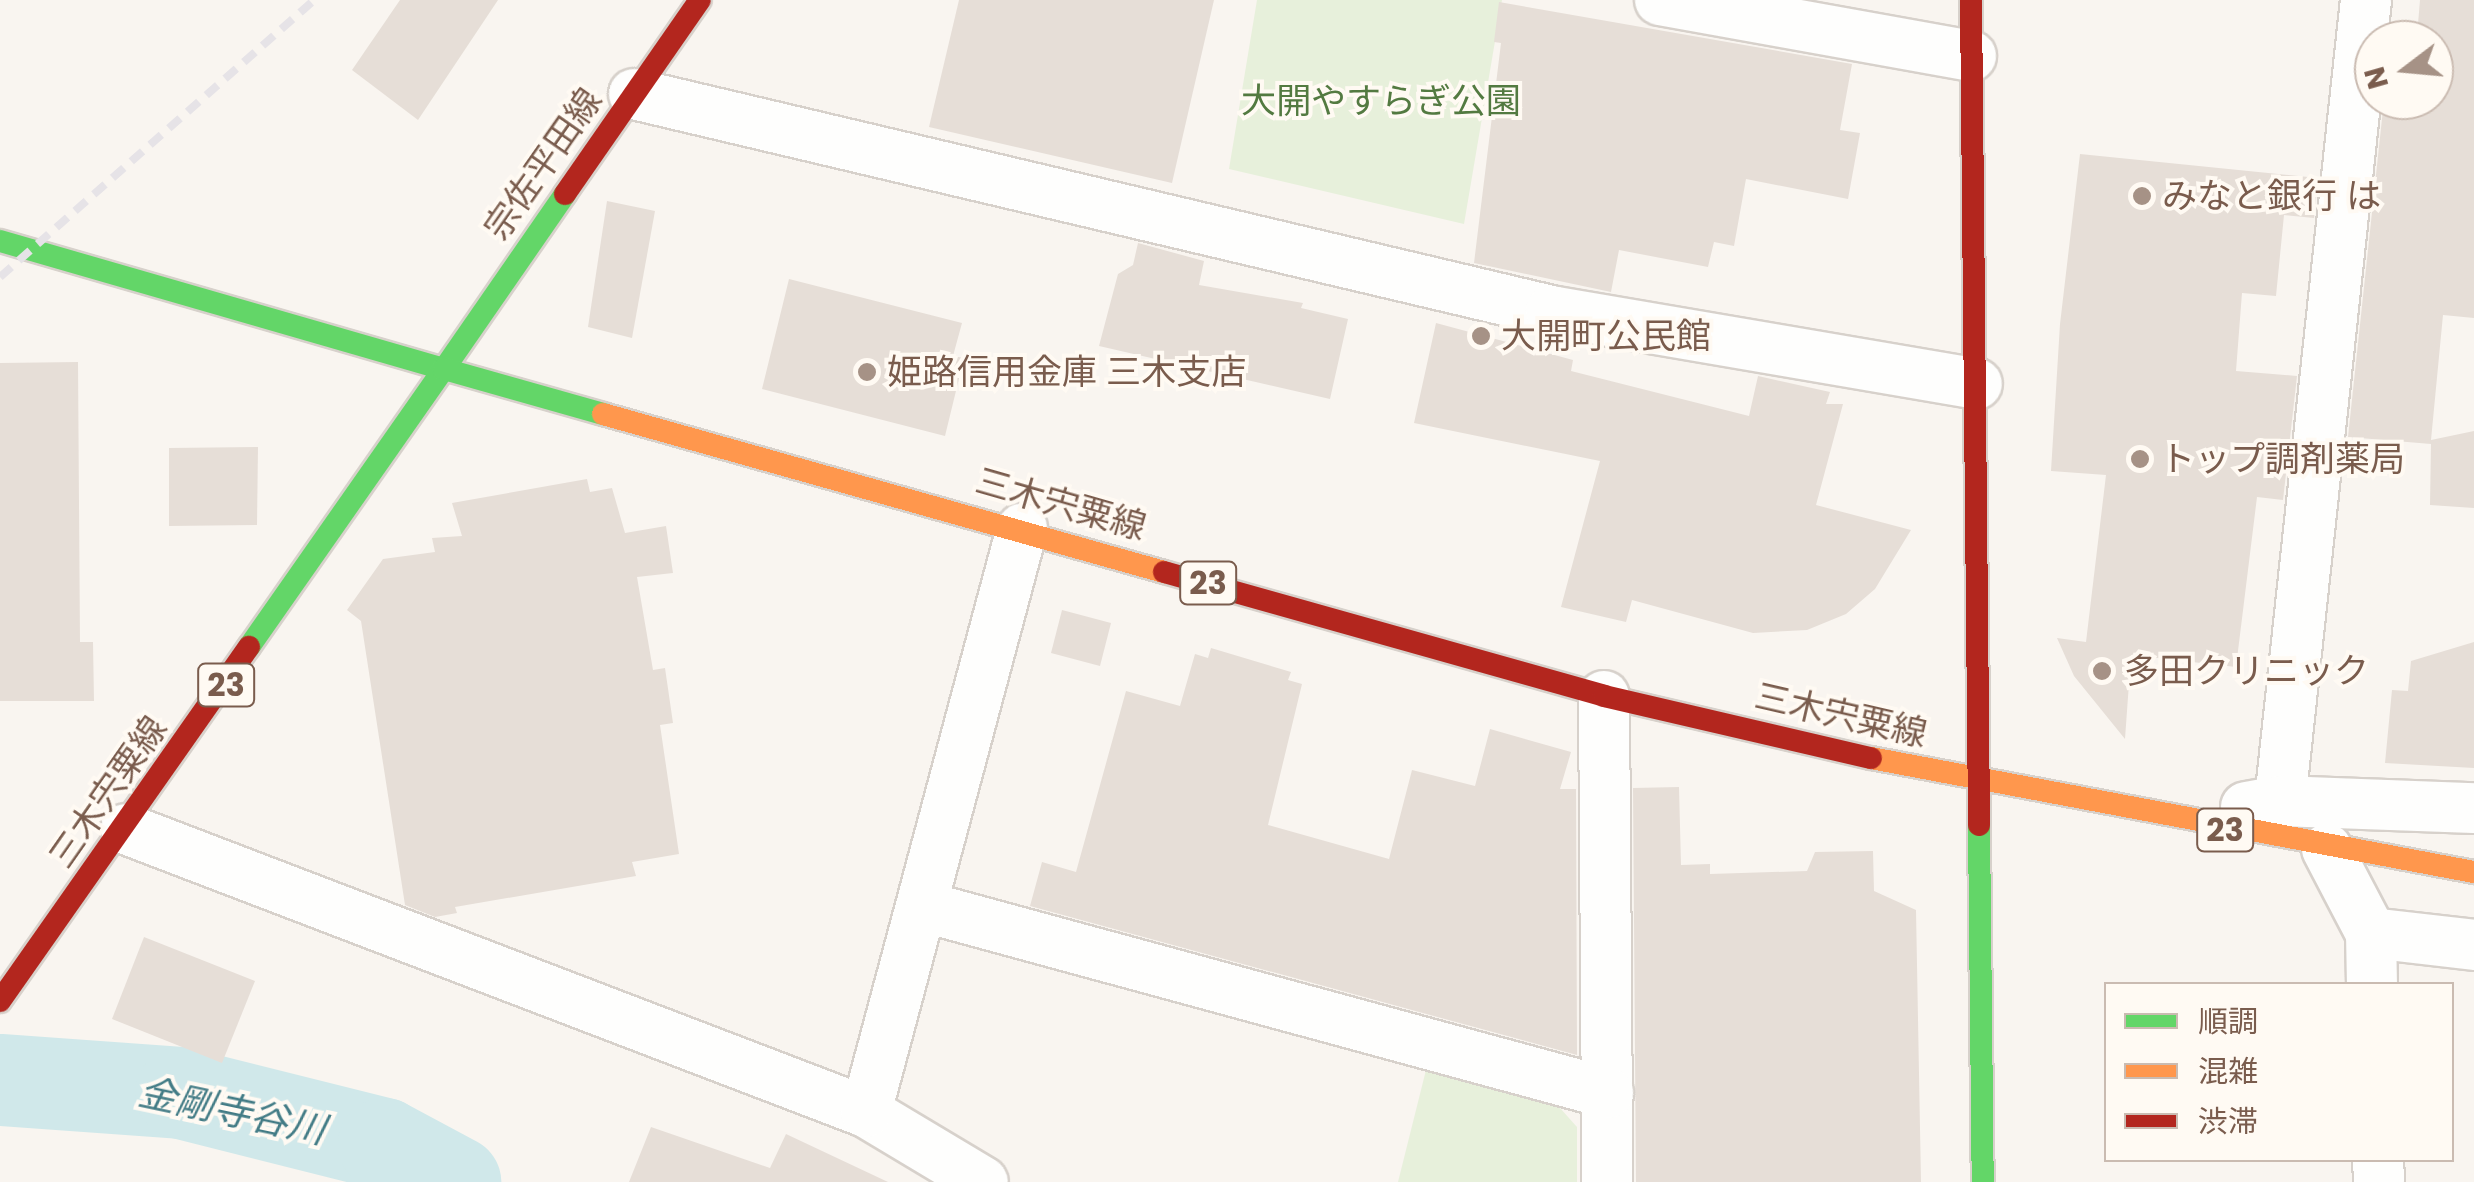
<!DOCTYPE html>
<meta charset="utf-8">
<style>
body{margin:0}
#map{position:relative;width:2474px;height:1182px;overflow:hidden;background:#f9f5f0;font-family:Poppins,"Noto Sans JP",sans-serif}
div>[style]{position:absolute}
.green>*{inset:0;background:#e7f0db}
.river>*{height:92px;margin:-46px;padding:0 46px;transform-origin:46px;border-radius:46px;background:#d0e8ea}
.building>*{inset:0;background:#e6ded7}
.roads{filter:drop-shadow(2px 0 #d7d1cb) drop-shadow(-2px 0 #d7d1cb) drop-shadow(0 2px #d7d1cb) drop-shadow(0 -2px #d7d1cb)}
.street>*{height:50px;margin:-25px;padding:0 25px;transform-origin:25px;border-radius:25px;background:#fefefd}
.fast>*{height:22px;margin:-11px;padding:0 11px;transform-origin:11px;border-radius:11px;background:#63d668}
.slow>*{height:22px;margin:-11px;padding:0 11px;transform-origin:11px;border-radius:11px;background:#ff974d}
.jam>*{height:22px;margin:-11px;padding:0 11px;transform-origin:11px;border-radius:11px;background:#b3261e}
.rail>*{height:8px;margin-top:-4px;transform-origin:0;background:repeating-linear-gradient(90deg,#e6e3e7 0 15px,transparent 0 25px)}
.dots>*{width:28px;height:28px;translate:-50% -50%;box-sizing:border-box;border:5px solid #fffaf3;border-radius:50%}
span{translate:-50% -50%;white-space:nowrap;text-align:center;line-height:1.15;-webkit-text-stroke:8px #fffaf3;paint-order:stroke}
.shield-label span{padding:2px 8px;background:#fffaf3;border:2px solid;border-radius:8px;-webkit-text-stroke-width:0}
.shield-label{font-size:32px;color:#7a5c4d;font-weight:700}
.park-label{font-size:35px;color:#537a41}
.street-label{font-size:35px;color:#7a5c4d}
.poi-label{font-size:35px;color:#7a5c4d}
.left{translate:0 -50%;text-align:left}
.water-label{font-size:38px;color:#437c86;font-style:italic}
.legend{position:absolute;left:2104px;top:982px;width:350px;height:180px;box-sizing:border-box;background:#fffaf3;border:2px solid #cabbb1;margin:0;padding:12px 18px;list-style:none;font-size:30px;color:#7a5c4d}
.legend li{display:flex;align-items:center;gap:20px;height:50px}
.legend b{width:50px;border:2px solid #cabbb1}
.north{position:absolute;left:2354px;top:20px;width:100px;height:100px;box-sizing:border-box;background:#fffaf3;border:2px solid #cabbb1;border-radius:50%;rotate:254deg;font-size:28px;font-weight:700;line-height:40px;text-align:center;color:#7a5c4d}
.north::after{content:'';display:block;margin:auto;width:35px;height:45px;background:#a69286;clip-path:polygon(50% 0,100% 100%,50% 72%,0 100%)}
</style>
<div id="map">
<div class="green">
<i style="clip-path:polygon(1257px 0,1502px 0,1464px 224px,1229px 169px)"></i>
<i style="clip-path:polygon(1426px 1070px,1560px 1108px,1577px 1127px,1577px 1182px,1398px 1182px)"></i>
</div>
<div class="river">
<i style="left:0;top:1080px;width:181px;rotate:4.1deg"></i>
<i style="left:181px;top:1093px;width:209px;rotate:14.1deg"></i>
<i style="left:384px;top:1144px;width:81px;rotate:28.2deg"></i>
</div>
<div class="building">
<i style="clip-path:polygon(400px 0,498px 0,418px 120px,352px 70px)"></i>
<i style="clip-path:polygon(959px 0,1214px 0,1172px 183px,929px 127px)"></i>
<i style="clip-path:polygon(2420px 0,2474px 0,2474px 318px,2443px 315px,2431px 440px,2474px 431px,2474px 508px,2430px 505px,2431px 444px,2348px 437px,2384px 100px,2434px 100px,2434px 40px,2391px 40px,2391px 34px,2417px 36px)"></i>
<i style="clip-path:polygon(1499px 2px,1852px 64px,1840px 130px,1860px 133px,1848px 199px,1746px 179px,1734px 246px,1714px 242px,1708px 267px,1619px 250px,1611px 292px,1474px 263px,1501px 43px,1494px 42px)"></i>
<i style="clip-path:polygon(2080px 154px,2318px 178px,2314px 218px,2284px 215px,2276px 296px,2242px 293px,2236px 371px,2297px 376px,2283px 500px,2257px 497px,2236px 667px,2131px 655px,2125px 739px,2074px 676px,2057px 638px,2086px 642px,2106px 475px,2051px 471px,2060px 324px)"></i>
<i style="clip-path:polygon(607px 201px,655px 211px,632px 338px,588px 327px)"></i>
<i style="clip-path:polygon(1138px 243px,1204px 261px,1199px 285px,1303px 303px,1301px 308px,1348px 319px,1330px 399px,1099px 346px,1118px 274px,1133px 265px)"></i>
<i style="clip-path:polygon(789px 279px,962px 323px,953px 356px,964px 358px,945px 436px,762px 389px)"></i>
<i style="clip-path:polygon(1436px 323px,1573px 360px,1571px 371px,1749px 416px,1758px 376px,1830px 392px,1826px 404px,1843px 404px,1816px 505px,1911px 530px,1875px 589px,1846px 614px,1807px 630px,1753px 633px,1632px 600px,1626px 622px,1561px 607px,1600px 461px,1414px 423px)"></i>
<i style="clip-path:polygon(78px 362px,80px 642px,93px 642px,94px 701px,0 701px,0 363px)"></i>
<i style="clip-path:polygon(258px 447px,257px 525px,169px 526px,169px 448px)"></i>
<i style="clip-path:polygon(587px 479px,590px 492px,612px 488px,625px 533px,666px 526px,673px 573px,637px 577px,653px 670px,665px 668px,673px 723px,660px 725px,679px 854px,632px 862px,636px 876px,455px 907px,457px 913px,435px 917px,405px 905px,361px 621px,347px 610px,383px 559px,435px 552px,432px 538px,462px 536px,452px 503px)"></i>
<i style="clip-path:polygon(1062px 610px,1111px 623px,1100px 666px,1051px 653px)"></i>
<i style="clip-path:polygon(2474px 642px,2474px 768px,2385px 763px,2392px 690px,2408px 691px,2411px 661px)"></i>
<i style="clip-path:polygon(1211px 648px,1291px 672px,1288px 680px,1302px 684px,1268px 825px,1389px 859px,1412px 770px,1475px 786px,1490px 729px,1571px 752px,1560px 789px,1576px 789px,1577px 1055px,1030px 906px,1042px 862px,1076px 872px,1126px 691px,1180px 706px,1195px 654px,1208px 658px)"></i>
<i style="clip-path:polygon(1679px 787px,1681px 865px,1710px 864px,1710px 874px,1807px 871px,1815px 852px,1873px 851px,1874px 891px,1916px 910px,1921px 1182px,1636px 1182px,1633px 788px)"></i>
<i style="clip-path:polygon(144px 937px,255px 981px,222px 1063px,112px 1019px)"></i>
<i style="clip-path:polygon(651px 1127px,770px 1168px,786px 1134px,888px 1182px,629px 1182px)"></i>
</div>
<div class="roads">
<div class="street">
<i style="left:1660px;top:0;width:316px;rotate:10.2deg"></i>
<i style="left:634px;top:94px;width:942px;rotate:13.31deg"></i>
<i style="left:1551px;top:311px;width:432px;rotate:9.7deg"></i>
<i style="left:1604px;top:696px;width:486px;rotate:89.6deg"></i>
<i style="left:2280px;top:801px;width:806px;rotate:-83.87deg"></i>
<i style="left:2246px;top:807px;width:35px;rotate:-10deg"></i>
<i style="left:2280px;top:801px;width:194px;rotate:2.1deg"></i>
<i style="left:126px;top:829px;width:792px;rotate:20.93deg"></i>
<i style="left:866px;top:1112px;width:136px;rotate:30.9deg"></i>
<i style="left:2327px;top:849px;width:95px;rotate:62.4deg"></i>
<i style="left:2371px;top:933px;width:104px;rotate:6.6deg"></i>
<i style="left:925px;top:907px;width:708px;rotate:15.23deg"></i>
<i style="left:2371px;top:933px;width:51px;rotate:88.9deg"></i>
<i style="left:866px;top:1112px;width:604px;rotate:-75.02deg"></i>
<i style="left:2378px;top:1160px;width:22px;rotate:87deg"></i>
</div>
<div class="fast">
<i style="left:0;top:241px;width:462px;rotate:16.1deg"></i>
<i style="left:444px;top:369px;width:213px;rotate:-55.3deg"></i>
<i style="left:249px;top:647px;width:340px;rotate:-55deg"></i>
<i style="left:444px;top:369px;width:165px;rotate:15.8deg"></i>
<i style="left:1979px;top:825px;width:357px;rotate:89.4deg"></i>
</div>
<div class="slow">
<i style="left:603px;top:414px;width:583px;rotate:15.73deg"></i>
<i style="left:1871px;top:758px;width:614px;rotate:10.71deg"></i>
</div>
<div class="jam">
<i style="left:1971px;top:0;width:825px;rotate:89.44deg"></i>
<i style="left:565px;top:194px;width:236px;rotate:-55.2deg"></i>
<i style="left:1164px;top:572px;width:457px;rotate:15.7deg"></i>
<i style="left:1604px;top:696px;width:274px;rotate:13.1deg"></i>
<i style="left:0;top:1001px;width:433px;rotate:-54.9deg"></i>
</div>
</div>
<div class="rail">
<i style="left:0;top:277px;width:419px;rotate:-41.4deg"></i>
</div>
<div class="dots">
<i style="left:2142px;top:196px;background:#a69286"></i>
<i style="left:1481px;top:336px;background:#a69286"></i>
<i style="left:867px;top:372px;background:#a69286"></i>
<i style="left:2140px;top:459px;background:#a69286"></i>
<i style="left:2102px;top:671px;background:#a69286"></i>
</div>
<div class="shield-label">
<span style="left:1208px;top:583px">23</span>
<span style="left:226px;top:685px">23</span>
<span style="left:2225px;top:830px">23</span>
</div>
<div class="park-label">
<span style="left:1381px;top:101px">大開やすらぎ公園</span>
</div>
<div class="street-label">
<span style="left:543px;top:164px;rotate:-55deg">宗佐平田線</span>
<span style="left:1061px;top:504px;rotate:16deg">三木宍粟線</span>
<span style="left:1841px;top:715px;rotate:13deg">三木宍粟線</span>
<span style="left:108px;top:792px;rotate:-55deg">三木宍粟線</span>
</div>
<div class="poi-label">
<span class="left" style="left:2162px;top:196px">みなと銀行 は</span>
<span class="left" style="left:1501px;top:336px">大開町公民館</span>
<span class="left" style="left:887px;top:372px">姫路信用金庫 三木支店</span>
<span class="left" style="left:2160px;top:459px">トップ調剤薬局</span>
<span class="left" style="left:2124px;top:671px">多田クリニック</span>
</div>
<div class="water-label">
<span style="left:232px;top:1111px;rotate:12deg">金剛寺谷川</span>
</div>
<ul class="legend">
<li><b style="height:12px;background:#63d668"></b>順調</li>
<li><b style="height:12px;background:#ff974d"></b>混雑</li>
<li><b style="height:12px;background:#b3261e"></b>渋滞</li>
</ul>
<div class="north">N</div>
</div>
